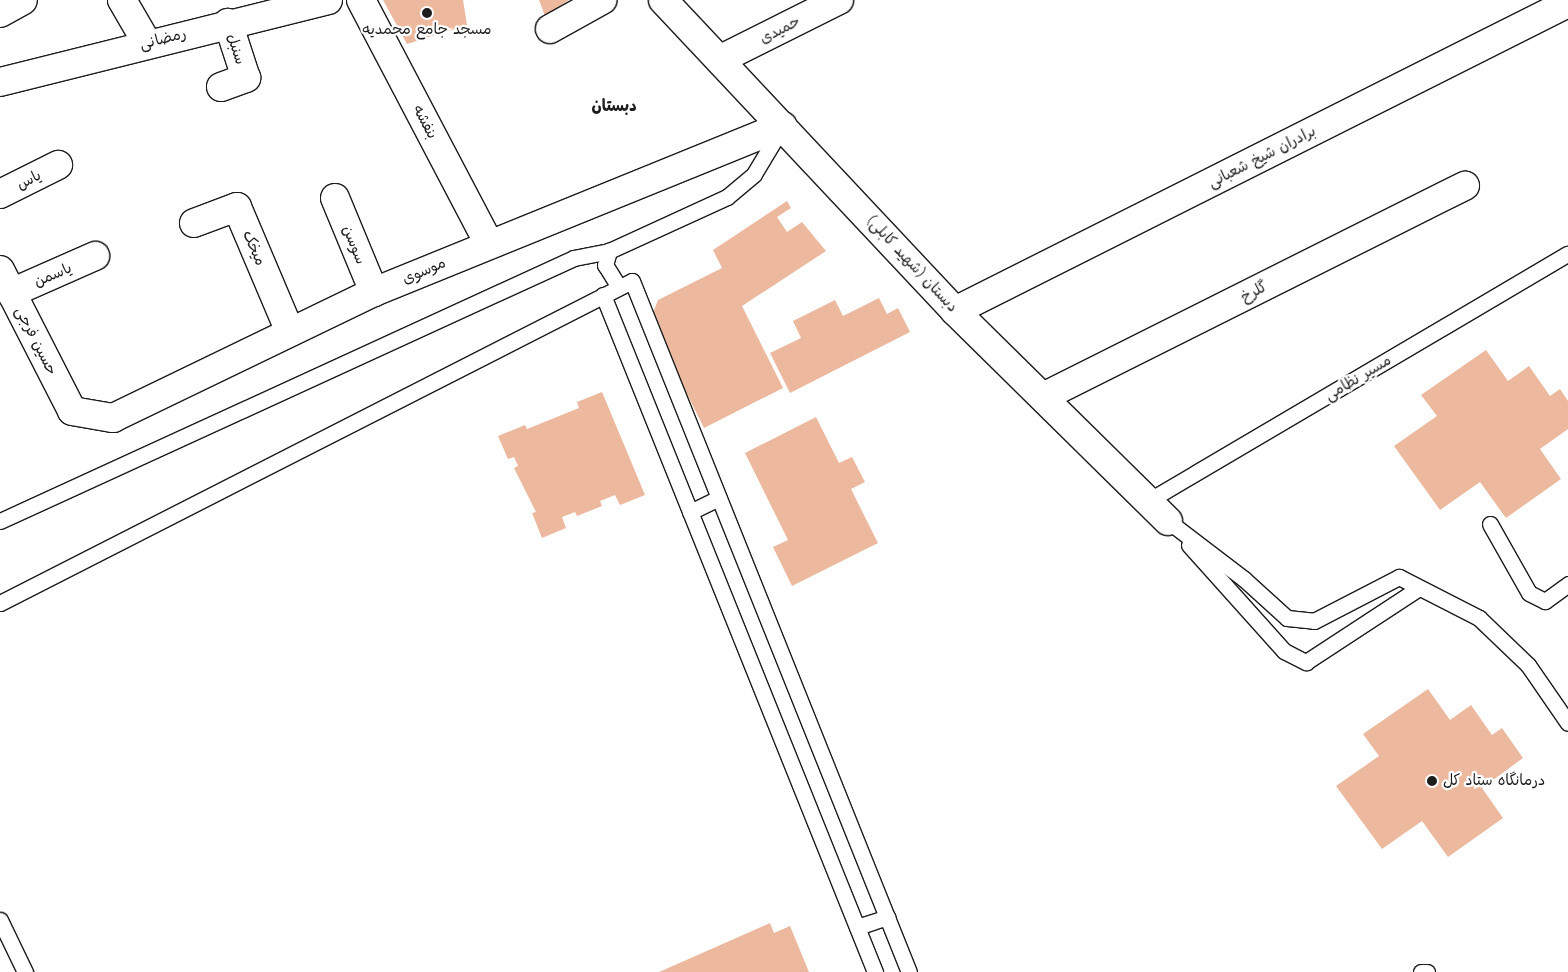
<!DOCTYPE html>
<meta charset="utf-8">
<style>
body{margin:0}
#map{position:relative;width:1568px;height:972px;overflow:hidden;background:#fff;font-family:"Comic Neue","Playpen Sans Arabic",sans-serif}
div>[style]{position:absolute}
.building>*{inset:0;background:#ecb89e}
.roads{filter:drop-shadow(1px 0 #1c1c1c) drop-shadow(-1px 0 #1c1c1c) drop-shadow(0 1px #1c1c1c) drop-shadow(0 -1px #1c1c1c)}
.service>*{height:15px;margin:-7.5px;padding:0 7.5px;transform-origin:7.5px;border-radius:7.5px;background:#fff}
.minor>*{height:28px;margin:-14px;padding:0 14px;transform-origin:14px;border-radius:14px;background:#fff}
.secondary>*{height:28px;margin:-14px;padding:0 14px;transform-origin:14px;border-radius:14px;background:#fff}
.dots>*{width:14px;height:14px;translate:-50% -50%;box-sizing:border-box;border:2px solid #fff;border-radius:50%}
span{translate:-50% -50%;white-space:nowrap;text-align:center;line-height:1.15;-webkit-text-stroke:4.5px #fff;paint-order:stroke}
.poi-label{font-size:15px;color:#1c1c1c}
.left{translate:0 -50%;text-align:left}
.street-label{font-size:15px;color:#1c1c1c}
.neighbourhood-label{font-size:16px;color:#1c1c1c;font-weight:700}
</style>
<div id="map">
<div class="building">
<i style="clip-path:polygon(383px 0,463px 0,467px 25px,407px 44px)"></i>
<i style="clip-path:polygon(539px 0,569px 0,545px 16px)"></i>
<i style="clip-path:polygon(787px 201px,791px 208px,777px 217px,787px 232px,802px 222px,826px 251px,742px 306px,783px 388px,704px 428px,650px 320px,658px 300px,722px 268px,713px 250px)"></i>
<i style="clip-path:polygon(879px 298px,887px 314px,898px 308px,910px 332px,790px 393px,770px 353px,801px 338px,793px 321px,835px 300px,843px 316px)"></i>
<i style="clip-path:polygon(1486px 350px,1508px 381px,1529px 366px,1550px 396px,1560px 389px,1568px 401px,1568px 429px,1540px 449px,1561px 479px,1506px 518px,1480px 482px,1440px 510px,1394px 446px,1437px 416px,1421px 395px)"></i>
<i style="clip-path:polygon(602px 392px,645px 495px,620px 505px,615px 495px,600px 501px,602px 506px,577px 516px,575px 512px,562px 517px,566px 528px,542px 538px,532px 513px,536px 512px,514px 468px,518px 466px,514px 457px,508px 459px,498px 436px,525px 425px,527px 429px,579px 408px,577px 402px)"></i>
<i style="clip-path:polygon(816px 417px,839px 463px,852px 457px,865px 482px,851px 489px,878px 543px,792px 586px,773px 547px,788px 540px,745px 453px)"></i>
<i style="clip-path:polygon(1428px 689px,1450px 720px,1471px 705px,1492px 735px,1502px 728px,1523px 758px,1482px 788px,1503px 818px,1448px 857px,1422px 821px,1382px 849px,1336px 786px,1379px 756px,1363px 734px)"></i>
<i style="clip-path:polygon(770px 923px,774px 933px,790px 926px,809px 972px,659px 972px)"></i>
</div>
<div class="roads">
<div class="service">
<i style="left:619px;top:287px;width:26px;rotate:-122deg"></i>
<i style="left:605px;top:265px;width:15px;rotate:-74deg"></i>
<i style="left:609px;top:251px;width:130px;rotate:-24.6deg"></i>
<i style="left:727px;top:197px;width:35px;rotate:-40deg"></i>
<i style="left:754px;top:174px;width:52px;rotate:-59deg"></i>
<i style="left:603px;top:295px;width:730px;rotate:68.11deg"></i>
<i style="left:1148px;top:501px;width:487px;rotate:-30.5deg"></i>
<i style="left:690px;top:512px;width:32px;rotate:-26deg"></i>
<i style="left:0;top:521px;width:631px;rotate:-24.62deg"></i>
<i style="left:574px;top:258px;width:36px;rotate:-11deg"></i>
<i style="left:1168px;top:521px;width:96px;rotate:37.3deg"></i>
<i style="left:1244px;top:579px;width:58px;rotate:42.2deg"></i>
<i style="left:1287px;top:618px;width:27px;rotate:6deg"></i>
<i style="left:1314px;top:621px;width:96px;rotate:-27.4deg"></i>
<i style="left:1399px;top:577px;width:90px;rotate:27.1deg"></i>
<i style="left:1479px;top:618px;width:68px;rotate:43.8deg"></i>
<i style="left:1528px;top:665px;width:70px;rotate:55.4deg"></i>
<i style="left:1490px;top:524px;width:79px;rotate:60.5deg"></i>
<i style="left:1529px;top:593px;width:18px;rotate:27deg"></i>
<i style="left:1545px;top:601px;width:29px;rotate:-36deg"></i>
<i style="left:1189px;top:545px;width:142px;rotate:48.1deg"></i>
<i style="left:1284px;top:651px;width:25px;rotate:27deg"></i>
<i style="left:1306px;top:662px;width:135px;rotate:-33.2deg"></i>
<i style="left:0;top:603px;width:709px;rotate:-27deg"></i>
<i style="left:632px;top:281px;width:744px;rotate:68.16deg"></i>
<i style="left:0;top:920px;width:58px;rotate:64.3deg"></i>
<i style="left:857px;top:927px;width:32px;rotate:-18deg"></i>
<i style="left:1421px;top:972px;width:6px"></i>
</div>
<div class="minor">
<i style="left:122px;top:0;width:50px;rotate:59.8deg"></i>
<i style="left:361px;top:0;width:276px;rotate:62.3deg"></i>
<i style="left:0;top:13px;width:26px;rotate:-29deg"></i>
<i style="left:550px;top:29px;width:60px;rotate:-29.1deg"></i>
<i style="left:721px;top:59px;width:132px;rotate:-26.6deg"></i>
<i style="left:0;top:82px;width:338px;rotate:-14deg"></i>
<i style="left:221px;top:87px;width:27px;rotate:-20deg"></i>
<i style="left:246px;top:78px;width:58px;rotate:-108.1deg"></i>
<i style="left:0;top:194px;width:65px;rotate:-26.6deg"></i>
<i style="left:335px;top:198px;width:102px;rotate:67.5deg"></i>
<i style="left:194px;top:223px;width:46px;rotate:-20.4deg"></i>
<i style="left:237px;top:207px;width:136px;rotate:67deg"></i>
<i style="left:0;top:270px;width:158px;rotate:62.9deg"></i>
<i style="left:72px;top:411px;width:42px;rotate:9.7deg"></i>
<i style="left:113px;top:418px;width:290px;rotate:-25.8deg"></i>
<i style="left:374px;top:292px;width:441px;rotate:-22.1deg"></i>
<i style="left:11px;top:293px;width:92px;rotate:-23.8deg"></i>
<i style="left:955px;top:311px;width:686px;rotate:-26.68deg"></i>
<i style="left:1043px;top:397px;width:472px;rotate:-26.6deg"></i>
</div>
<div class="secondary">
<i style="left:663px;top:0;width:427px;rotate:46.8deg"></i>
<i style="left:955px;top:311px;width:299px;rotate:44.6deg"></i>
</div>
</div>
<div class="dots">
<i style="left:427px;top:13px;background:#1c1c1c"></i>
<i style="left:1432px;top:781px;background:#1c1c1c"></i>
</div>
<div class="poi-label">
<span style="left:427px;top:30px">مسجد جامع محمدیه</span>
<span class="left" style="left:1443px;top:781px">درمانگاه ستاد کل</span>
</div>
<div class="street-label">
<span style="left:780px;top:30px;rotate:-27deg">حمیدی</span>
<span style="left:163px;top:39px;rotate:-14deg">رمضانی</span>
<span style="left:236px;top:49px;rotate:72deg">سنبل</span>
<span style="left:425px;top:122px;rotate:62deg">بنفشه</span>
<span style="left:1262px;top:157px;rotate:-27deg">برادران شیخ شعبانی</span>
<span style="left:29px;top:180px;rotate:-27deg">یاس</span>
<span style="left:354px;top:245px;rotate:68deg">سوسن</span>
<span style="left:254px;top:248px;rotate:67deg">میخک</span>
<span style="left:912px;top:264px;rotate:47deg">دبستان (شهید کابلی)</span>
<span style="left:424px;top:271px;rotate:-23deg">موسوی</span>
<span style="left:53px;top:275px;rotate:-23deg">یاسمن</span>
<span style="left:1254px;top:292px;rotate:-27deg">گلرخ</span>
<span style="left:36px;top:341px;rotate:63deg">حسین فرجی</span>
<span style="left:1358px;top:378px;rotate:-31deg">مسیر نظامی</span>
</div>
<div class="neighbourhood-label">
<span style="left:614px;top:106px">دبستان</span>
</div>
</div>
